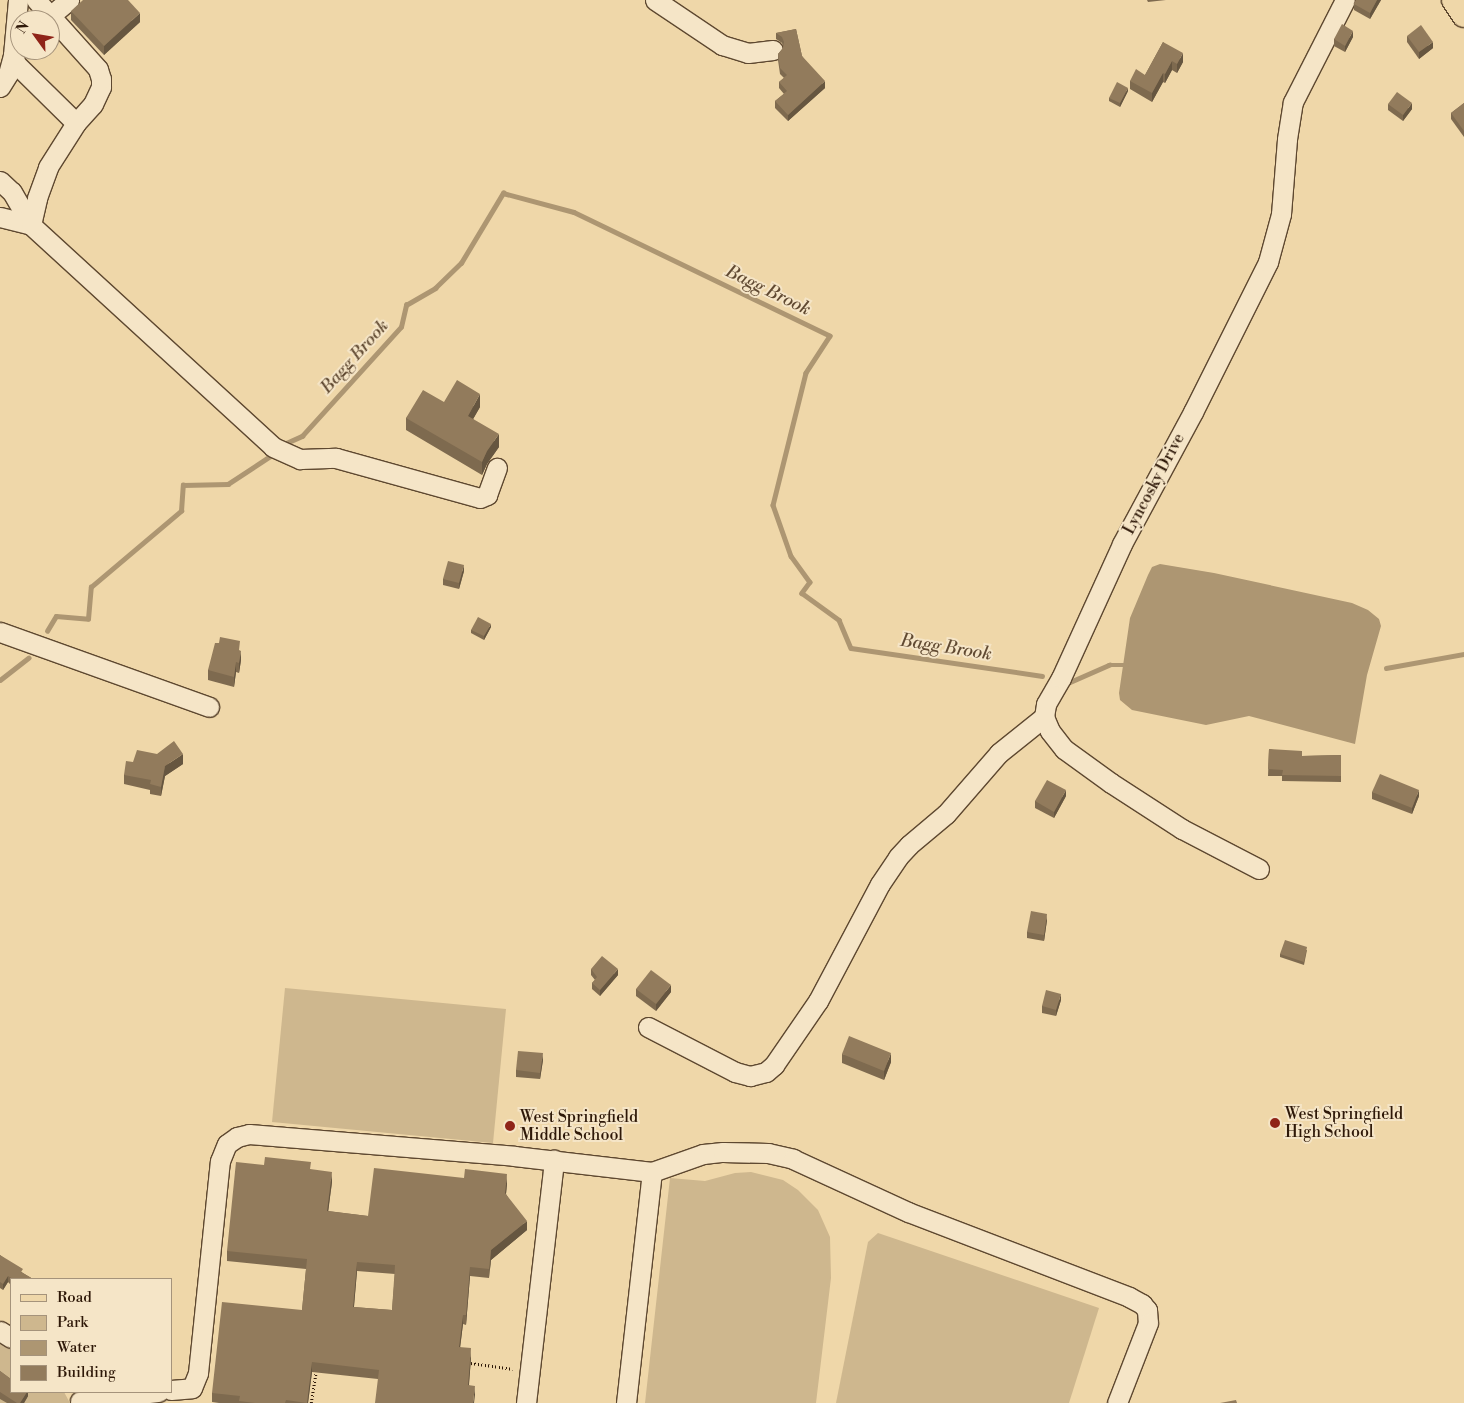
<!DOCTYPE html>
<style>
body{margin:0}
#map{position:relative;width:1464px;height:1403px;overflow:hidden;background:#efd7a9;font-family:"Libre Bodoni",serif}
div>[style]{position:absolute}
.green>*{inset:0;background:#ceb78e}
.water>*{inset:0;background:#ad9672}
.stream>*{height:4.5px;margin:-2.25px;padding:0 2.25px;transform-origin:2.25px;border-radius:2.25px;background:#ad9672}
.path>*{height:2.5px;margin-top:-1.25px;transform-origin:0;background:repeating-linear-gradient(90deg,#2e1808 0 1px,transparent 0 3.5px)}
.roads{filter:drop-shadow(1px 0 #5e4830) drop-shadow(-1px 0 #5e4830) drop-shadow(0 1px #5e4830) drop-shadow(0 -1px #5e4830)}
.minor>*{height:19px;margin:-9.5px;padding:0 9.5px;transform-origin:9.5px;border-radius:9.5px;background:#f5e5c7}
.major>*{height:24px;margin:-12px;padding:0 12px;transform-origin:12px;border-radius:12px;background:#efd7a9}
.wall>*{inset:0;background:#7e6a4f}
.shaded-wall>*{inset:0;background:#665640}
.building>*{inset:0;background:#927b5c}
.dots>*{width:14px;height:14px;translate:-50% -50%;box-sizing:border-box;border:2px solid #f5e5c7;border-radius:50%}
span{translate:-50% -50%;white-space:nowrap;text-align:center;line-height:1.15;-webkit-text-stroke:4px #f5e5c7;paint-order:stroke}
.street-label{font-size:16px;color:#2e1808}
.poi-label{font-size:16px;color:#2e1808}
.left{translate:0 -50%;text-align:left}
.water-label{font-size:18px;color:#614a32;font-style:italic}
.legend{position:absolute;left:10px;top:1278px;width:162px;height:115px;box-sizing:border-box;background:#f5e5c7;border:1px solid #a5937b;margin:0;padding:6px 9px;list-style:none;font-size:15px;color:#2e1808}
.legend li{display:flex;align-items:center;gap:10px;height:25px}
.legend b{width:25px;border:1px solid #a5937b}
.north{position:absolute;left:10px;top:10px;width:50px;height:50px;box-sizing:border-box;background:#f5e5c7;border:1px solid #a5937b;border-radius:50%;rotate:302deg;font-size:14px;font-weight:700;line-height:20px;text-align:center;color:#2e1808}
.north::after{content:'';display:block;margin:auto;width:18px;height:22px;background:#8f2418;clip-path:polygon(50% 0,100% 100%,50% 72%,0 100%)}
</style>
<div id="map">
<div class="green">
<i style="clip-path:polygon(285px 988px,506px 1009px,493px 1143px,272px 1122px)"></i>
<i style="clip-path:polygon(751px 1172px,783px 1180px,798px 1190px,818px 1210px,830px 1237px,831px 1278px,816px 1403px,645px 1403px,670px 1178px,705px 1181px,735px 1173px)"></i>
<i style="clip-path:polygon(878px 1233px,1099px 1308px,1069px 1403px,836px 1403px,868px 1242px)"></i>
<i style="clip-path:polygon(0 1343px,11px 1350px,11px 1392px,64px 1392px,70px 1403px,0 1403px)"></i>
</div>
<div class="water">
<i style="clip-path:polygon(1160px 564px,1214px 573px,1352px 603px,1368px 610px,1379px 619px,1381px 626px,1367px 675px,1355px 744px,1249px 716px,1206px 725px,1132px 710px,1120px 700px,1119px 693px,1130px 618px,1148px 575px,1152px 567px)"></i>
</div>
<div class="stream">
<i style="left:284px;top:444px;width:20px;rotate:-24deg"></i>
<i style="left:302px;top:436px;width:147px;rotate:-47.8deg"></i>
<i style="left:401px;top:327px;width:23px;rotate:-77deg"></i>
<i style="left:406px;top:305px;width:34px;rotate:-30deg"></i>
<i style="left:435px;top:288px;width:36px;rotate:-44deg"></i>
<i style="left:461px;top:263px;width:82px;rotate:-59deg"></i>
<i style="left:503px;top:193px;width:73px;rotate:15deg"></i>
<i style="left:574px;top:212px;width:284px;rotate:25.8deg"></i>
<i style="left:830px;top:336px;width:44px;rotate:123deg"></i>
<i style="left:806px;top:373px;width:136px;rotate:104deg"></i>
<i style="left:773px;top:505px;width:54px;rotate:70.6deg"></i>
<i style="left:791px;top:556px;width:32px;rotate:54deg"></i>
<i style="left:810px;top:582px;width:14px;rotate:126deg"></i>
<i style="left:802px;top:593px;width:46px;rotate:36.1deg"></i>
<i style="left:839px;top:620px;width:30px;rotate:67deg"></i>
<i style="left:851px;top:648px;width:193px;rotate:8.3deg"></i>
<i style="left:47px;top:631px;width:17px;rotate:-59deg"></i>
<i style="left:56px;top:616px;width:32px;rotate:5deg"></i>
<i style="left:88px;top:619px;width:32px;rotate:-85deg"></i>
<i style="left:91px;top:587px;width:118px;rotate:-40.2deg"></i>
<i style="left:181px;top:511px;width:26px;rotate:-86deg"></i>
<i style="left:183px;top:485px;width:45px;rotate:-1.3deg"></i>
<i style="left:228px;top:484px;width:49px;rotate:-33.4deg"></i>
<i style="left:1386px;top:668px;width:79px;rotate:-10.2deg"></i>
<i style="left:0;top:680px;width:36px;rotate:-38deg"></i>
<i style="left:1070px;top:682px;width:43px;rotate:-23.6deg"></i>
<i style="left:1109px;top:665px;width:18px"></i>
</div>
<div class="path">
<i style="left:471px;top:1363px;width:42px;rotate:8.1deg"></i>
<i style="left:311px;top:1403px;width:33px;rotate:-81deg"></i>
</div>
<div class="roads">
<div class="minor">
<i style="left:655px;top:0;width:81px;rotate:33.9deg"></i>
<i style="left:722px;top:45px;width:27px;rotate:17deg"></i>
<i style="left:748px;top:53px;width:25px;rotate:-7deg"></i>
<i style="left:50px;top:16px;width:25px;rotate:-40deg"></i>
<i style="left:13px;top:55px;width:9px;rotate:72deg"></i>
<i style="left:16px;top:64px;width:84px;rotate:44.5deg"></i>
<i style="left:0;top:87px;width:15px;rotate:-58deg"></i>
<i style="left:8px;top:74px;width:20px;rotate:-75deg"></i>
<i style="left:13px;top:55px;width:55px;rotate:-84.8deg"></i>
<i style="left:0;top:181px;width:16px;rotate:43deg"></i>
<i style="left:12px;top:192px;width:38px;rotate:60deg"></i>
<i style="left:31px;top:225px;width:328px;rotate:42.5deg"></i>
<i style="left:273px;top:447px;width:30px;rotate:24deg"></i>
<i style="left:300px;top:459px;width:36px;rotate:-2deg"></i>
<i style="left:336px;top:458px;width:149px;rotate:15.5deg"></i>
<i style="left:480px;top:498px;width:8px;rotate:-23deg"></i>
<i style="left:487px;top:495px;width:29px;rotate:-70deg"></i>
<i style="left:0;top:217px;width:32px;rotate:14deg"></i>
<i style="left:31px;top:225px;width:28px;rotate:-77deg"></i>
<i style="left:37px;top:198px;width:33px;rotate:-70deg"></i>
<i style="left:48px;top:167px;width:52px;rotate:-57.5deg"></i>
<i style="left:76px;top:123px;width:25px;rotate:-48deg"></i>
<i style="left:93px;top:104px;width:19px;rotate:-65deg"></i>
<i style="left:101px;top:87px;width:8px;rotate:-90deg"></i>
<i style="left:101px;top:79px;width:10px;rotate:-107deg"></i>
<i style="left:98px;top:69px;width:93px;rotate:-131.9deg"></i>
<i style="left:0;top:632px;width:222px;rotate:19.7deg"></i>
<i style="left:1259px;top:869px;width:87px;rotate:-152.5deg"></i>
<i style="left:1182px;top:829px;width:85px;rotate:-147.1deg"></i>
<i style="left:1111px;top:783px;width:58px;rotate:-144.1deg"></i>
<i style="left:1064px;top:749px;width:23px;rotate:-128deg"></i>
<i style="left:1050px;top:731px;width:15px;rotate:-113deg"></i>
<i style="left:1044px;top:717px;width:13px;rotate:-81deg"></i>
<i style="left:1046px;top:704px;width:30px;rotate:-60deg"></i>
<i style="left:1061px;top:678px;width:147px;rotate:-65.5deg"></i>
<i style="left:1122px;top:544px;width:150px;rotate:-61.7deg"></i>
<i style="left:1193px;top:412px;width:168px;rotate:-63.4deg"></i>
<i style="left:1268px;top:262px;width:50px;rotate:-74.8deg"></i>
<i style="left:1281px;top:214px;width:75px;rotate:-85.4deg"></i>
<i style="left:1287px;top:139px;width:37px;rotate:-81deg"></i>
<i style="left:1293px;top:102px;width:114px;rotate:-63deg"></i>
<i style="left:648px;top:1027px;width:98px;rotate:27.3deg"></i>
<i style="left:735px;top:1072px;width:16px;rotate:15deg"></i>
<i style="left:750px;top:1076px;width:16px;rotate:-14deg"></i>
<i style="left:766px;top:1072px;width:11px;rotate:-41deg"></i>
<i style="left:774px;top:1065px;width:78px;rotate:-55.5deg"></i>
<i style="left:818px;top:1001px;width:132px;rotate:-62.1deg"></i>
<i style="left:880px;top:884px;width:32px;rotate:-56deg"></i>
<i style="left:898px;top:857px;width:16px;rotate:-47deg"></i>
<i style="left:909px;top:845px;width:48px;rotate:-40deg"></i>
<i style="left:946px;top:814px;width:81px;rotate:-49deg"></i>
<i style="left:999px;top:753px;width:58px;rotate:-38.7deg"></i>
<i style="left:0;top:1331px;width:13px;rotate:32deg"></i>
<i style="left:192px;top:1388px;width:16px;rotate:-68deg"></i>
<i style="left:198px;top:1373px;width:213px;rotate:-84.1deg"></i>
<i style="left:220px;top:1161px;width:18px;rotate:-68deg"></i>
<i style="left:227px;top:1144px;width:12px;rotate:-35deg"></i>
<i style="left:237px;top:1137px;width:12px;rotate:-14deg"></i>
<i style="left:249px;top:1134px;width:266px;rotate:4.7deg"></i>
<i style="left:514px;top:1156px;width:139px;rotate:6.6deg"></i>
<i style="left:652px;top:1172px;width:54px;rotate:-19.4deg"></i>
<i style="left:703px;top:1154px;width:20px;rotate:-6deg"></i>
<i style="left:723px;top:1152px;width:45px;rotate:1.3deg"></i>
<i style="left:768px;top:1153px;width:26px;rotate:13deg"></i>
<i style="left:793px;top:1159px;width:127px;rotate:24.7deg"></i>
<i style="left:908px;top:1212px;width:237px;rotate:21deg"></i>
<i style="left:1129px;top:1297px;width:15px;rotate:28deg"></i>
<i style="left:1142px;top:1304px;width:8px;rotate:50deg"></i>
<i style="left:1147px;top:1310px;width:13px;rotate:86deg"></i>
<i style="left:1148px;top:1323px;width:86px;rotate:111.2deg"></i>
<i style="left:171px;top:1390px;width:21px;rotate:-5deg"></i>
<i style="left:80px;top:1401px;width:79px;rotate:-6.6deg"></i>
<i style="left:526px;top:1403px;width:245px;rotate:-83.4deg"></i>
<i style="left:626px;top:1403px;width:232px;rotate:-83.6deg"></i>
</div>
<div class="major">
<i style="left:1454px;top:0;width:18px;rotate:56deg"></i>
</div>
</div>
<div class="wall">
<i style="clip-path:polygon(1147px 0,1166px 0,1148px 2px)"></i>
<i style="clip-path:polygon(1356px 0,1381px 0,1370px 19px,1354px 10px,1354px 4px)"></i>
<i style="clip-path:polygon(71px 11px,140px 22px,104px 55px,71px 20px)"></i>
<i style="clip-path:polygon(796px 29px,802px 56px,825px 88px,788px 121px,775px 108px,775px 101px,784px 94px,779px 88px,779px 82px,784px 78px,780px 74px,778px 60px,778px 54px,783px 48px,783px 47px,782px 43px,776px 39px,776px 33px)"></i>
<i style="clip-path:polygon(1407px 36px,1433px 48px,1419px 59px,1407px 42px)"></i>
<i style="clip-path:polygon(1353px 37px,1345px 52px,1334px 46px,1334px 39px)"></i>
<i style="clip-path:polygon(1163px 42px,1183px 62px,1177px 73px,1172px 70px,1165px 83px,1163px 82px,1152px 102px,1130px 89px,1130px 81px,1145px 75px)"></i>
<i style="clip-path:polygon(1128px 91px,1120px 107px,1109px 101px,1109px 98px)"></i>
<i style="clip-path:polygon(1464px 103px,1464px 137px,1451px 119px,1451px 113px)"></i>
<i style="clip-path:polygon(1388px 104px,1412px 109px,1403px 121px,1388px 110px)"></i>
<i style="clip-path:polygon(444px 402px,480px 407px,473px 419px,499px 447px,487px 464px,482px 475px,406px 430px,406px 418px)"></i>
<i style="clip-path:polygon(464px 571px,459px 589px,443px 585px,443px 579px)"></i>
<i style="clip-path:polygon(491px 627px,484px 640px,471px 633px,471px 630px)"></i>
<i style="clip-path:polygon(240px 651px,241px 660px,239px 673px,236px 672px,234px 687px,208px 680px,208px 670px)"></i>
<i style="clip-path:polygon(1269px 749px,1302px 756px,1341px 755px,1341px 782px,1282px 781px,1282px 776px,1268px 776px)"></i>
<i style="clip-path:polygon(133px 762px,183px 764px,165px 776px,161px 796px,150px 794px,150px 790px,124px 784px,124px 775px)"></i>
<i style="clip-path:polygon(1372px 792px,1419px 796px,1412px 814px,1372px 799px)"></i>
<i style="clip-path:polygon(1066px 796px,1054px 818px,1035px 808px,1035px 801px)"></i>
<i style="clip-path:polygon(1047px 920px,1044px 941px,1027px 938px,1027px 932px)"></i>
<i style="clip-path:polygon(1307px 950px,1304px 965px,1280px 957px,1280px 954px)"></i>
<i style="clip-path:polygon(591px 969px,618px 975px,600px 996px,592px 989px,592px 983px,595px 980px,591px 975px)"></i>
<i style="clip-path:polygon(636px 989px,671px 992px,656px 1011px,636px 996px)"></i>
<i style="clip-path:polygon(1061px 1000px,1056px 1016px,1042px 1013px,1042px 1006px)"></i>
<i style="clip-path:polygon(842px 1054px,891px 1062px,884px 1080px,842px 1063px)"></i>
<i style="clip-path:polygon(543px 1060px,540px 1079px,516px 1077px,516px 1070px)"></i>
<i style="clip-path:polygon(evenodd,311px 1170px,332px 1182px,328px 1211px,368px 1216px,507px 1184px,506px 1194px,527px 1230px,491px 1260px,489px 1278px,470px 1276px,466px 1325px,463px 1324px,460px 1347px,471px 1358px,469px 1385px,475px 1395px,378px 1379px,312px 1372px,308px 1403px,219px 1403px,212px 1402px,212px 1393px,302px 1310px,306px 1269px,227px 1261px,227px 1251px,311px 1170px,357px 1271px,395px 1274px,392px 1310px,354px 1307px,357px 1271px)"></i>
<i style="clip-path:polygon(0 1255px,23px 1273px,33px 1279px,11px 1279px,11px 1285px,8px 1282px,3px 1290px,0 1288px)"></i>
<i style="clip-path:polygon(0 1371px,28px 1392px,28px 1396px,24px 1403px,7px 1403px,0 1399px)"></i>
</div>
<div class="shaded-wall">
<i style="clip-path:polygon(1377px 0,1381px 0,1370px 19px,1370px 13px)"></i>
<i style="clip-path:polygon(140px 13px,140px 22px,104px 55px,104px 46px)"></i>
<i style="clip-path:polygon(1353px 31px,1353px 37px,1345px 52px,1345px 46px)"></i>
<i style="clip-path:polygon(1433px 42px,1433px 48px,1419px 59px,1419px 52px)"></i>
<i style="clip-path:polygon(1183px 53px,1183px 62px,1177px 73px,1177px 64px)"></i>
<i style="clip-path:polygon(1172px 61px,1172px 70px,1165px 83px,1165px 74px)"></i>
<i style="clip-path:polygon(1163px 73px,1163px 82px,1152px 102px,1152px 93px)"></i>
<i style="clip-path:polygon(825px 81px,825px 88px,788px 121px,788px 115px)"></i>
<i style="clip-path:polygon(1128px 88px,1128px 91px,1120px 107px,1120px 103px)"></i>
<i style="clip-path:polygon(1412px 103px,1412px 109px,1403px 121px,1403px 115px)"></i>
<i style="clip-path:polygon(480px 394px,480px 407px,468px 428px,468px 416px)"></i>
<i style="clip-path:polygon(499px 434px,499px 447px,487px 464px,482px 475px,482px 462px,487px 451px)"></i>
<i style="clip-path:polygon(464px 565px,464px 571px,459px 589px,459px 583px)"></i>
<i style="clip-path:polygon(491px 624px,491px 627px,484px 640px,484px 636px)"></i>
<i style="clip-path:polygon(241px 651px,241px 660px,239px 673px,239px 663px)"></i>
<i style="clip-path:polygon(236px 662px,236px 672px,234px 687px,234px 677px)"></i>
<i style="clip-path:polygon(183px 754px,183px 764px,165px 776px,161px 796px,161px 787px,165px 766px)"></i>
<i style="clip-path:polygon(1066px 790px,1066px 796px,1054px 818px,1054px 812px)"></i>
<i style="clip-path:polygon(1419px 790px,1419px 796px,1412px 814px,1412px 808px)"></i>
<i style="clip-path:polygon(1047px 914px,1047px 920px,1044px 941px,1044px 935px)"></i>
<i style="clip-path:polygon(618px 969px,618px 975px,600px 996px,600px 990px)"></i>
<i style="clip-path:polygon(671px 985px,671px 992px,656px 1011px,656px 1004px)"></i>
<i style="clip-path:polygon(1061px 994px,1061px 1000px,1056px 1016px,1056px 1010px)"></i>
<i style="clip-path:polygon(543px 1053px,543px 1060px,540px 1079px,540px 1073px)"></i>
<i style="clip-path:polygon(891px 1053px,891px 1062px,884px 1080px,884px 1071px)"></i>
<i style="clip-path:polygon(332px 1172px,332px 1182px,327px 1221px,327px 1211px)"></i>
<i style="clip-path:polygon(507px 1174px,507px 1184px,505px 1203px,505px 1193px)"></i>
<i style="clip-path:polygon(527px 1221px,527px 1230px,491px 1260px,489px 1278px,491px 1250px)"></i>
<i style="clip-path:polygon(357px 1262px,357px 1271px,353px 1317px,353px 1307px)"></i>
<i style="clip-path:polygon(470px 1267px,470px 1276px,466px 1325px,466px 1315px)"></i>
<i style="clip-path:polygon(8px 1276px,8px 1282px,3px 1290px,3px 1284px)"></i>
<i style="clip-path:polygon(463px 1315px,463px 1324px,459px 1357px,459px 1347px)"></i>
<i style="clip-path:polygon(471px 1348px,471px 1358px,468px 1395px,468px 1385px)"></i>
<i style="clip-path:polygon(312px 1362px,312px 1372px,308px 1403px,307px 1403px)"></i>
<i style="clip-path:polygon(475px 1386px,475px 1395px,474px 1403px,473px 1403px)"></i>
<i style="clip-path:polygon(27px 1392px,28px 1392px,28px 1396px,24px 1403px,20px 1403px)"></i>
</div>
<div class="building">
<i style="clip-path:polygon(83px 0,128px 0,140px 13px,104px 46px,71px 11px)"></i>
<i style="clip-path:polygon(1356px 0,1377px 0,1370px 13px,1354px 4px)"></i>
<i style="clip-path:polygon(1342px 24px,1353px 31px,1345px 46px,1334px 39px)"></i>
<i style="clip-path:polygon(1421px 25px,1433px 42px,1419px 52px,1407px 36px)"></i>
<i style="clip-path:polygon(796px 29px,802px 56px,825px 81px,788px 115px,775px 101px,787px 91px,779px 82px,787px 75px,780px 68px,778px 54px,783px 48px,784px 42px,782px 37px,776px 33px)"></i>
<i style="clip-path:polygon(1163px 42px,1183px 53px,1177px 64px,1172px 61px,1165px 74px,1163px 73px,1152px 93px,1130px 81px,1136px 69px,1145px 75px)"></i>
<i style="clip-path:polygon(1117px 82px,1128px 88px,1120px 103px,1109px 98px)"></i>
<i style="clip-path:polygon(1397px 92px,1412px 103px,1403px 115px,1388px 104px)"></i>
<i style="clip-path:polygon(1464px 103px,1464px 131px,1451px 113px)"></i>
<i style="clip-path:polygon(457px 380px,480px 394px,468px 416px,499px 434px,487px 451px,482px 462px,406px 418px,423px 390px,444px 402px)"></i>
<i style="clip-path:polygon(448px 561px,464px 565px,459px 583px,443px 579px)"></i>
<i style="clip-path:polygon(478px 617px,491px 624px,484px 636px,471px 630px)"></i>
<i style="clip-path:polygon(220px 637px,240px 641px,239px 650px,241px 651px,239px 663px,236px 662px,234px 677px,208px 670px,215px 643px,219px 643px)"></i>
<i style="clip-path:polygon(174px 741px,183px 754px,165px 766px,161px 787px,150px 784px,151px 780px,124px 775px,126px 761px,133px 762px,137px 750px,157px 754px)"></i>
<i style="clip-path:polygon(1269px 749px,1302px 751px,1302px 756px,1341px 755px,1341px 776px,1282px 775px,1283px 770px,1268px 769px)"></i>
<i style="clip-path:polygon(1380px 774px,1419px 790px,1412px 808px,1372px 792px)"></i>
<i style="clip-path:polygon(1047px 780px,1066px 790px,1054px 812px,1035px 801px)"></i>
<i style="clip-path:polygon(1031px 911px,1047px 914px,1044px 935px,1027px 932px)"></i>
<i style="clip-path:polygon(1285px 940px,1307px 947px,1304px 962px,1280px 954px)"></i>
<i style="clip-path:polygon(602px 956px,618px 969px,600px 990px,592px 983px,597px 977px,591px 969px)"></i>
<i style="clip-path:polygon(651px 970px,671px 985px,656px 1004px,636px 989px)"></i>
<i style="clip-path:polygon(1046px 990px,1061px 994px,1056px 1010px,1042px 1006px)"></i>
<i style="clip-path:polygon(849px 1036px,891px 1053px,884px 1071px,842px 1054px)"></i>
<i style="clip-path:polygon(518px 1051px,543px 1053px,540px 1073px,516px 1070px)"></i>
<i style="clip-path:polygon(evenodd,265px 1157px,311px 1162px,310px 1169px,332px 1172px,327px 1211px,368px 1216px,374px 1168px,464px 1178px,465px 1169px,507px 1174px,505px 1193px,527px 1221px,491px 1250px,489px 1269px,470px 1267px,466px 1315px,463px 1315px,459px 1347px,471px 1348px,468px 1385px,475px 1386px,473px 1403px,375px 1403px,379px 1370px,312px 1362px,307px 1403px,286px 1400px,285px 1403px,255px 1403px,239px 1401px,240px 1396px,212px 1393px,222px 1302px,302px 1310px,307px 1259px,227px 1251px,236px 1162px,264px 1165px,265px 1157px,357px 1262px,395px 1265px,392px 1310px,353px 1307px,357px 1262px)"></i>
<i style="clip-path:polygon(0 1255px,23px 1269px,21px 1272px,33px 1279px,13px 1279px,8px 1276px,3px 1284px,0 1282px)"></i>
<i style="clip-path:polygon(0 1371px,11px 1379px,11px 1392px,27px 1392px,20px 1403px,17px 1403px,0 1392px)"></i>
<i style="clip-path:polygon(1236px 1400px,1237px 1403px,1220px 1403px)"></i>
</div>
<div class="dots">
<i style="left:1275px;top:1123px;background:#8f2418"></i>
<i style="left:510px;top:1126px;background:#8f2418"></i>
</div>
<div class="street-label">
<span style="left:1154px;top:484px;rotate:-62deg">Lyncosky Drive</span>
</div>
<div class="poi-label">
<span class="left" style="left:1285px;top:1123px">West Springfield<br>High School</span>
<span class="left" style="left:520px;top:1126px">West Springfield<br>Middle School</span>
</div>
<div class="water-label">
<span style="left:768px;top:291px;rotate:26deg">Bagg Brook</span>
<span style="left:355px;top:357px;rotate:-48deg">Bagg Brook</span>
<span style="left:946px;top:648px;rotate:9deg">Bagg Brook</span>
</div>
<ul class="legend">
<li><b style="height:6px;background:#efd7a9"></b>Road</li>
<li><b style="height:14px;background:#ceb78e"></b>Park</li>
<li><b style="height:14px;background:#ad9672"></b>Water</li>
<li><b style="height:14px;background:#927b5c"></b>Building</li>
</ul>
<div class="north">N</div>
</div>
